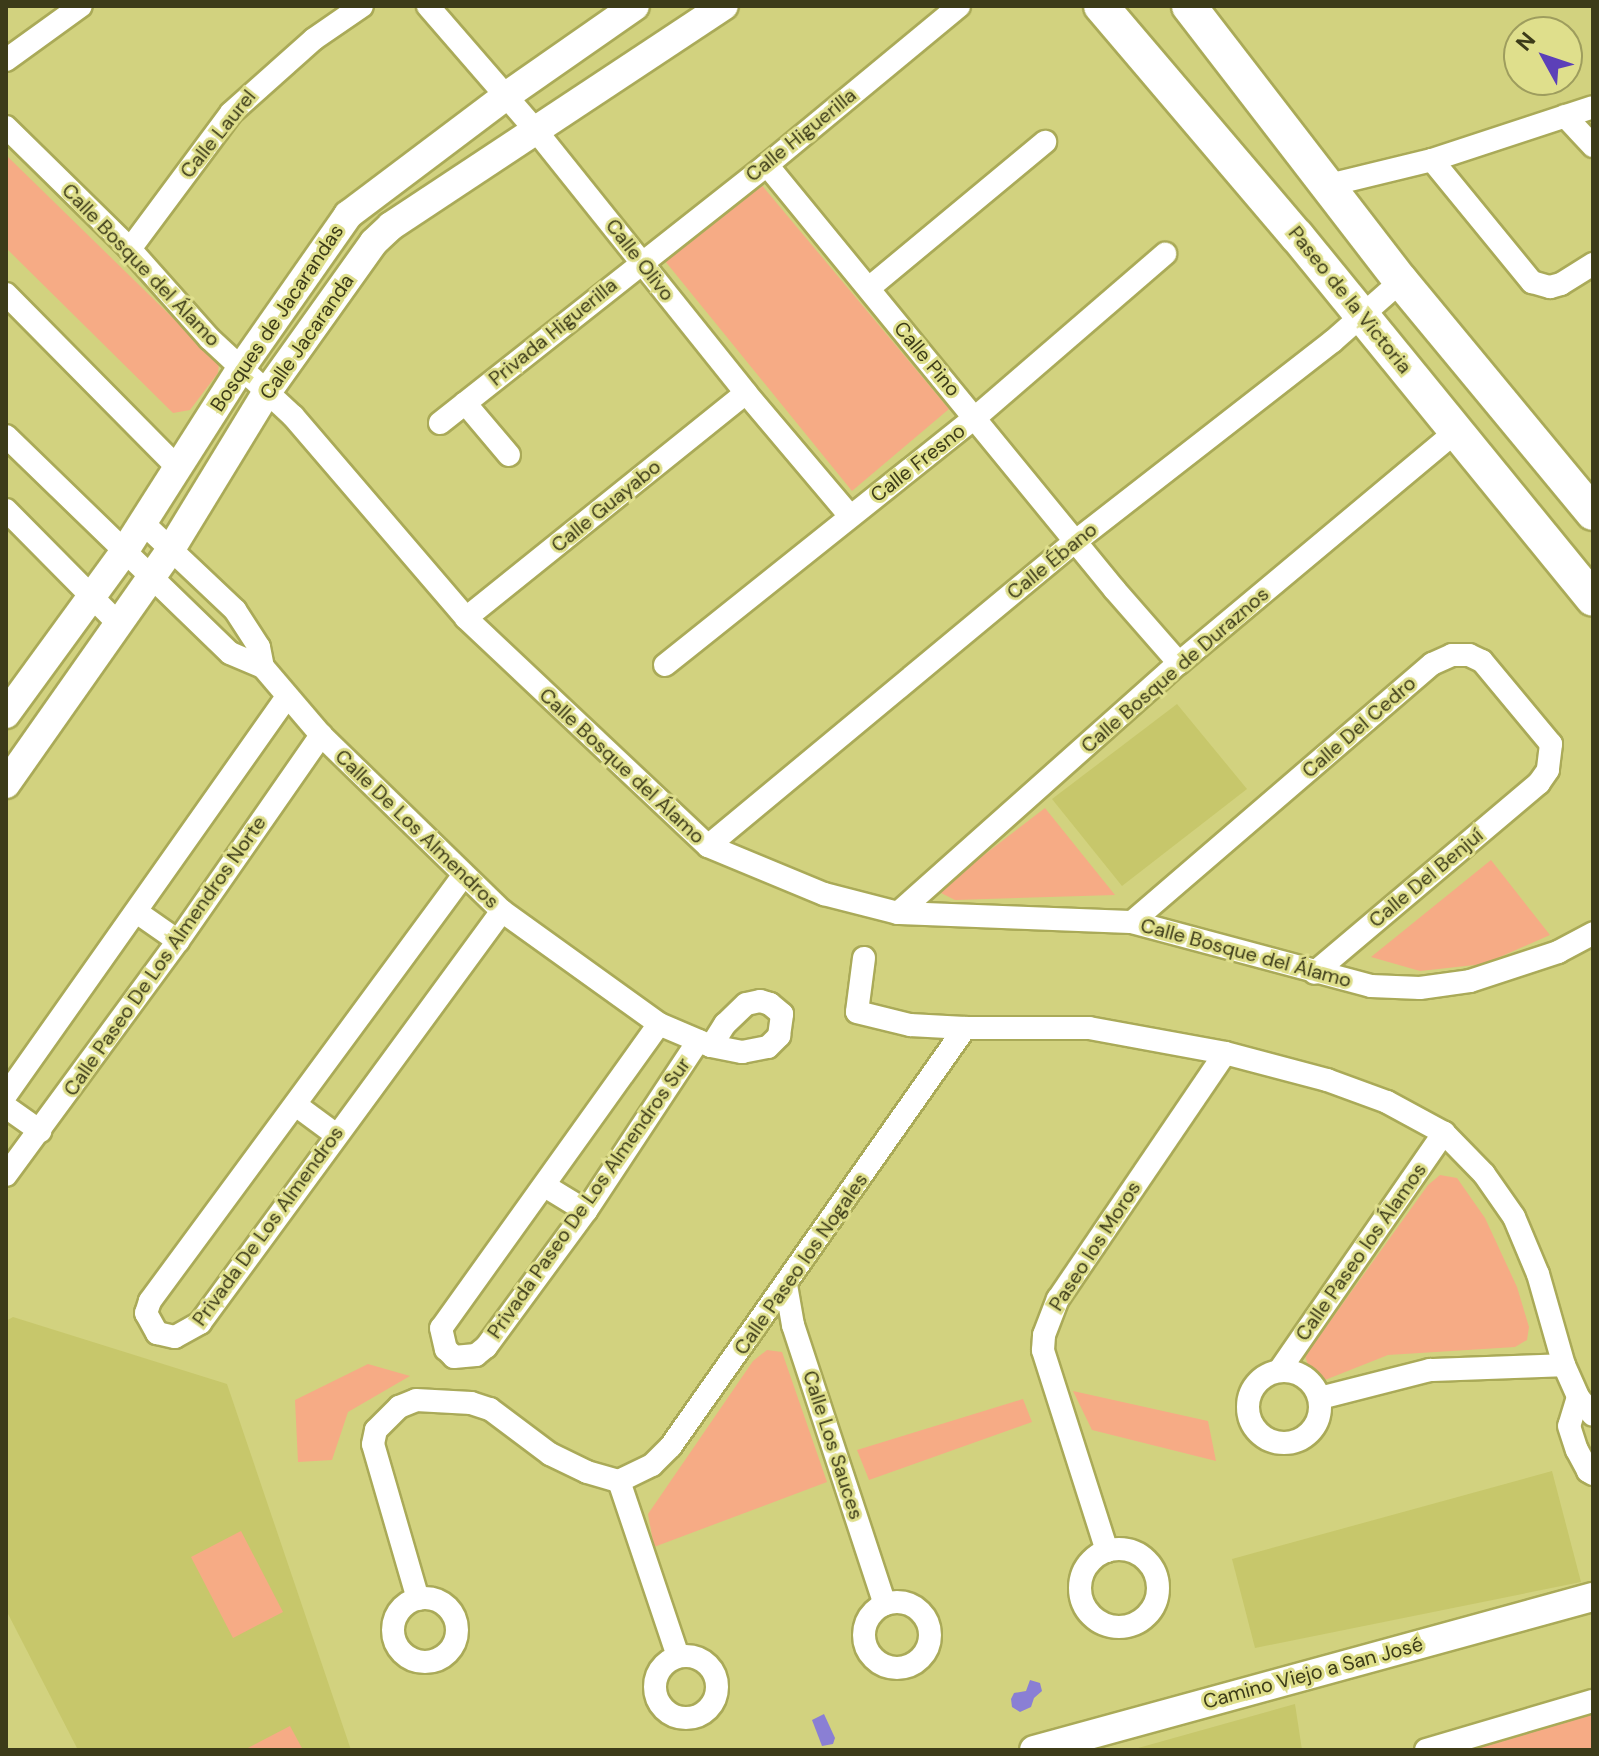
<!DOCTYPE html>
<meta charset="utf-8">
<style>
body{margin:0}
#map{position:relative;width:1599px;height:1756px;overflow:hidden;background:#d2d27f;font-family:"DM Sans",sans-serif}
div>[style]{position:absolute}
.built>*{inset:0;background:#c7c76b}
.green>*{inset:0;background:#f6ab85}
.water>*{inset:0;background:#8a7fd4}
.roads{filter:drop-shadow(2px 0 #aaaa58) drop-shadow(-2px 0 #aaaa58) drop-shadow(0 2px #aaaa58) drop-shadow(0 -2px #aaaa58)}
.minor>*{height:22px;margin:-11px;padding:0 11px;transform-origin:11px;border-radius:11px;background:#fff}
.minor>.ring{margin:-11px;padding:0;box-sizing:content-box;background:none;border:22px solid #fff;border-radius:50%}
.tertiary>*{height:28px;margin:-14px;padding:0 14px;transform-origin:14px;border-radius:14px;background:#fff}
.primary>*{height:34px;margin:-17px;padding:0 17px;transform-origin:17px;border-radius:17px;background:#fff}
span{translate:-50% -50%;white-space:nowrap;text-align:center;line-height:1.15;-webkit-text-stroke:6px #dfdf8c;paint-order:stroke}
.street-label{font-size:20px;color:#3c3b19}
.frame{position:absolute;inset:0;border:8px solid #3c3b19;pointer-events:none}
.north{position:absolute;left:1503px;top:16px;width:80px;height:80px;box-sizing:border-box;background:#dfdf8c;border:2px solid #9e9d5e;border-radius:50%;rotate:310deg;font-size:22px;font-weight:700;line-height:32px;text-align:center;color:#3c3b19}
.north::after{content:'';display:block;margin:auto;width:28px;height:36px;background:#5c40b8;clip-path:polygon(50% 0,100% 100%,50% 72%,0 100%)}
</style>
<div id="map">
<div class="built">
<i style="clip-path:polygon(1177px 704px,1247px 789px,1122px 886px,1052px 799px)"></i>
<i style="clip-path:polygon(13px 1317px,227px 1384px,351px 1750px,78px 1750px,6px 1610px,6px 1321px)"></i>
<i style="clip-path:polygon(1552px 1471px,1581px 1582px,1255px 1648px,1232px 1559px)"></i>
<i style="clip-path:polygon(1295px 1704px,1302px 1750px,1131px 1750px)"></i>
</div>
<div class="green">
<i style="clip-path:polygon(6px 155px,219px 363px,218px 373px,190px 410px,173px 413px,6px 248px)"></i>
<i style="clip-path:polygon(760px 183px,949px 409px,852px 491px,665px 261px)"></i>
<i style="clip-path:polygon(1045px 808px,1115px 895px,955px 900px,937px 891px)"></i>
<i style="clip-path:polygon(1491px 860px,1550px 935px,1484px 964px,1420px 971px,1371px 957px)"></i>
<i style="clip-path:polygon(1440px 1175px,1457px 1178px,1485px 1218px,1517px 1287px,1529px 1327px,1527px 1340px,1515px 1347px,1388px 1355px,1325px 1380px,1310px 1371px,1305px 1356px,1428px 1185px)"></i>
<i style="clip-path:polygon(767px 1350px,782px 1352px,827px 1482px,654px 1547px,648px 1514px,753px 1361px)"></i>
<i style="clip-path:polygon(368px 1364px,410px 1376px,348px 1412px,332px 1460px,298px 1462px,295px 1400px)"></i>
<i style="clip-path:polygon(1073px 1391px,1208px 1421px,1216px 1461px,1092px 1430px)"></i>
<i style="clip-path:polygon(1023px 1399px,1032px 1422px,869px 1480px,857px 1450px)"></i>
<i style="clip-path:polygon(241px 1531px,283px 1612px,233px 1638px,191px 1557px)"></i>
<i style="clip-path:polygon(1593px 1708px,1593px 1750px,1474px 1750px)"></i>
<i style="clip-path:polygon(290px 1726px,303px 1750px,244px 1750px)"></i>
</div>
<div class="water">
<i style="clip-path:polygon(1030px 1680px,1040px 1683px,1042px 1691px,1034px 1698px,1031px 1707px,1020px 1712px,1012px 1707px,1011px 1699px,1014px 1693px,1026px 1691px)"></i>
<i style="clip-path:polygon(824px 1714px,835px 1738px,833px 1744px,822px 1746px,812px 1720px)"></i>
</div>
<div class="roads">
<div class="minor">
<i style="left:428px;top:6px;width:167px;rotate:49.1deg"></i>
<i style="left:537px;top:132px;width:334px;rotate:51.3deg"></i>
<i style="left:746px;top:393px;width:161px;rotate:49.8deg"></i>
<i style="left:6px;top:60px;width:92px;rotate:-35.8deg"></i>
<i style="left:1565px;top:116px;width:41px;rotate:47deg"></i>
<i style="left:6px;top:127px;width:174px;rotate:44.5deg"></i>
<i style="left:130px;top:249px;width:120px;rotate:48.4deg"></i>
<i style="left:210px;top:339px;width:113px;rotate:42.9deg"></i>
<i style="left:293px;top:416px;width:266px;rotate:49.4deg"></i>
<i style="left:466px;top:618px;width:332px;rotate:43.3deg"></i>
<i style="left:708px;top:846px;width:126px;rotate:22.5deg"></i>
<i style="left:824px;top:894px;width:76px;rotate:14.4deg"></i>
<i style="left:898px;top:913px;width:234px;rotate:2.2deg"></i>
<i style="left:1132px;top:922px;width:247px;rotate:15deg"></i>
<i style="left:1371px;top:986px;width:49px;rotate:2.3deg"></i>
<i style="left:1420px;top:988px;width:50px;rotate:-8deg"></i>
<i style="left:1470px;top:981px;width:93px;rotate:-18.2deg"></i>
<i style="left:1558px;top:952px;width:40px;rotate:-28deg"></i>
<i style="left:1432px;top:160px;width:158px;rotate:50.7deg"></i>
<i style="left:1532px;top:282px;width:19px;rotate:16deg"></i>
<i style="left:1550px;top:287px;width:11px;rotate:-15deg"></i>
<i style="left:1561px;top:284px;width:38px;rotate:-32deg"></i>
<i style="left:767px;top:165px;width:549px;rotate:50.69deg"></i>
<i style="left:1115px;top:590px;width:97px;rotate:48.8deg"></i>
<i style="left:1325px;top:186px;width:110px;rotate:-13.7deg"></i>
<i style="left:1432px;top:160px;width:169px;rotate:-18.2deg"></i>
<i style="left:130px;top:249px;width:169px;rotate:-53.4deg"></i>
<i style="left:231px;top:113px;width:111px;rotate:-41.7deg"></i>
<i style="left:314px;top:39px;width:58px;rotate:-34.5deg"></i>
<i style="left:869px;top:288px;width:229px;rotate:-39.7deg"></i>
<i style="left:6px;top:294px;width:245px;rotate:45.3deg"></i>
<i style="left:465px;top:403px;width:68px;rotate:49.8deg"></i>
<i style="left:440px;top:423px;width:417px;rotate:-38.3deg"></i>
<i style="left:767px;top:165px;width:249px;rotate:-39.6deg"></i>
<i style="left:6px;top:436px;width:312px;rotate:44.1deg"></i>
<i style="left:230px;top:653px;width:36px;rotate:23deg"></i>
<i style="left:6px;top:510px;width:159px;rotate:45.3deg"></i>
<i style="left:143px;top:523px;width:127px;rotate:43.4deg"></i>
<i style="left:235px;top:610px;width:44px;rotate:57deg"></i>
<i style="left:259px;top:647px;width:20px;rotate:79deg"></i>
<i style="left:263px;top:667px;width:89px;rotate:49.5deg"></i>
<i style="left:321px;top:735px;width:252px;rotate:44.2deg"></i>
<i style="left:502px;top:911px;width:193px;rotate:35.7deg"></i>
<i style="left:659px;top:1024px;width:56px;rotate:22.9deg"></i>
<i style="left:711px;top:1046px;width:32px;rotate:11deg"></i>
<i style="left:742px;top:1052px;width:26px;rotate:-11deg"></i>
<i style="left:768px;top:1047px;width:16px;rotate:-45deg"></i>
<i style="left:779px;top:1036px;width:22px;rotate:-82deg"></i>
<i style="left:782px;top:1014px;width:16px;rotate:-140deg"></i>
<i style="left:770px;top:1004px;width:10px;rotate:-163deg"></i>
<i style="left:760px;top:1001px;width:14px;rotate:168deg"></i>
<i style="left:746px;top:1004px;width:29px;rotate:136deg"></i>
<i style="left:725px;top:1024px;width:26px;rotate:122deg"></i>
<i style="left:466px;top:618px;width:359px;rotate:-38.8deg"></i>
<i style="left:665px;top:665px;width:398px;rotate:-38.6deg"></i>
<i style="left:976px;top:417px;width:250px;rotate:-40.8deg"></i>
<i style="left:708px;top:846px;width:478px;rotate:-39.7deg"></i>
<i style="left:1076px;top:541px;width:326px;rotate:-37.9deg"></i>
<i style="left:1333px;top:341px;width:91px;rotate:-41.4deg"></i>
<i style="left:463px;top:876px;width:528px;rotate:126.37deg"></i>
<i style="left:150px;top:1301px;width:13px;rotate:108deg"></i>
<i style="left:146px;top:1313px;width:23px;rotate:61deg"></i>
<i style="left:157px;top:1333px;width:18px;rotate:13deg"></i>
<i style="left:175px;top:1337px;width:29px;rotate:-29deg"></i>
<i style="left:200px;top:1323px;width:511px;rotate:-53.76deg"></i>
<i style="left:138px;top:913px;width:49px;rotate:35deg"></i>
<i style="left:898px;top:913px;width:376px;rotate:-41.7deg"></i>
<i style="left:1179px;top:663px;width:361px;rotate:-39.9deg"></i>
<i style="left:1132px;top:922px;width:396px;rotate:-40.7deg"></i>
<i style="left:1432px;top:664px;width:22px;rotate:-24deg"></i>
<i style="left:1452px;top:655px;width:17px"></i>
<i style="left:1469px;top:655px;width:14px;rotate:25deg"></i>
<i style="left:1482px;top:661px;width:108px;rotate:50.3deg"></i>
<i style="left:1551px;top:744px;width:26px;rotate:97deg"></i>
<i style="left:1548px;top:770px;width:16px;rotate:125deg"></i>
<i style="left:1539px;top:783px;width:294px;rotate:139.8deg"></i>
<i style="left:864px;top:958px;width:54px;rotate:97.4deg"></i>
<i style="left:857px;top:1012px;width:55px;rotate:13.8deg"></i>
<i style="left:910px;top:1025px;width:55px;rotate:3.1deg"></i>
<i style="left:965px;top:1028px;width:124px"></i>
<i style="left:1089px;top:1028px;width:138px;rotate:10.4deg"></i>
<i style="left:1225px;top:1053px;width:106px;rotate:14.8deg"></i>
<i style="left:1327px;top:1080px;width:64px;rotate:20.1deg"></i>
<i style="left:1387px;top:1102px;width:65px;rotate:28.5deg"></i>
<i style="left:1444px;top:1133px;width:57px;rotate:45.7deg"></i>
<i style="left:1484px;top:1174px;width:52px;rotate:55.1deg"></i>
<i style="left:1514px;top:1217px;width:62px;rotate:67.2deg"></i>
<i style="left:1538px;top:1274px;width:95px;rotate:74.1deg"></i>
<i style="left:1564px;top:1365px;width:35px;rotate:66deg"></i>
<i style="left:1578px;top:1397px;width:23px;rotate:50deg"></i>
<i style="left:659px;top:1024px;width:374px;rotate:125.6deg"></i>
<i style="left:441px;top:1328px;width:22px;rotate:77deg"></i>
<i style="left:446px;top:1349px;width:11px;rotate:45deg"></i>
<i style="left:454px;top:1357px;width:22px;rotate:-5deg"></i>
<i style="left:476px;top:1355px;width:13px;rotate:-39deg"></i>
<i style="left:486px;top:1347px;width:169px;rotate:-53.7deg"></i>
<i style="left:586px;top:1211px;width:204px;rotate:-56.6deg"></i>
<i style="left:6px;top:1095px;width:487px;rotate:-54.8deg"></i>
<i style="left:297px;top:1106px;width:47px;rotate:36.4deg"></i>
<i style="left:6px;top:1107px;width:42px;rotate:35.2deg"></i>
<i style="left:6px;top:1175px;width:290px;rotate:-53.7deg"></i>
<i style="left:178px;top:941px;width:251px;rotate:-55.2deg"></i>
<i style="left:545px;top:1186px;width:48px;rotate:31.4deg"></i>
<i style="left:786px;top:1285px;width:41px;rotate:80.1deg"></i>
<i style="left:793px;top:1325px;width:294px;rotate:71.8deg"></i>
<i class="ring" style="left:1248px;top:1371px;width:50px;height:50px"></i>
<i style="left:1279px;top:1371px;width:290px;rotate:-55.3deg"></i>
<i style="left:1578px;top:1397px;width:30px;rotate:107deg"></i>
<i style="left:1569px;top:1426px;width:25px;rotate:72deg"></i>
<i style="left:1577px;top:1450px;width:24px;rotate:62deg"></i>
<i style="left:1588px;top:1471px;width:6px;rotate:31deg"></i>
<i style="left:1320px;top:1398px;width:114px;rotate:-14.3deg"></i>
<i style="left:1430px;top:1370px;width:134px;rotate:-2.1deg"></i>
<i style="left:619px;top:1481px;width:37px;rotate:-26deg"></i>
<i style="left:652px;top:1465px;width:27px;rotate:-45deg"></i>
<i style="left:671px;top:1446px;width:511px;rotate:-54.88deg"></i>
<i style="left:619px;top:1481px;width:185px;rotate:71.4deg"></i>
<i class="ring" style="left:1080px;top:1549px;width:56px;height:56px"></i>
<i style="left:1107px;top:1551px;width:211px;rotate:-107.7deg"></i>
<i style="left:1043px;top:1350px;width:15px;rotate:-86deg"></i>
<i style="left:1044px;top:1335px;width:39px;rotate:-69deg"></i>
<i style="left:1058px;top:1299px;width:297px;rotate:-55.8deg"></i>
<i class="ring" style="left:393px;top:1598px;width:42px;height:42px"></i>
<i style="left:418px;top:1599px;width:161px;rotate:-106.2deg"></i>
<i style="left:373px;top:1444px;width:14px;rotate:-78deg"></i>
<i style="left:376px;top:1430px;width:33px;rotate:-45deg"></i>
<i style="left:399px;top:1407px;width:18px;rotate:-22deg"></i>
<i style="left:416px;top:1400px;width:55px;rotate:3.1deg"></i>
<i style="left:471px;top:1403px;width:20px;rotate:18deg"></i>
<i style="left:490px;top:1409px;width:75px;rotate:36.9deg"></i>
<i style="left:550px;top:1454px;width:41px;rotate:25.9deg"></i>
<i style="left:587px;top:1472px;width:33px;rotate:16deg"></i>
<i class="ring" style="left:864px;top:1602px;width:44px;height:44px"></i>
<i class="ring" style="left:655px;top:1656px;width:40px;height:40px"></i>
<i style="left:1426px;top:1750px;width:174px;rotate:-16.4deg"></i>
</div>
<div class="tertiary">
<i style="left:6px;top:714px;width:200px;rotate:-53.9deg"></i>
<i style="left:124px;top:552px;width:218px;rotate:-57.5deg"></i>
<i style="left:241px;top:368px;width:187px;rotate:-55deg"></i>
<i style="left:348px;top:215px;width:198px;rotate:-37deg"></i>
<i style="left:506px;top:96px;width:157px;rotate:-34.9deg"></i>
<i style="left:6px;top:784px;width:287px;rotate:-54.9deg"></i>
<i style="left:171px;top:549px;width:184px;rotate:-58.6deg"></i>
<i style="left:267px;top:392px;width:184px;rotate:-54.5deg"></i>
<i style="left:374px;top:242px;width:23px;rotate:-43deg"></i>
<i style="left:391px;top:226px;width:399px;rotate:-33.5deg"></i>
<i style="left:1034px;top:1750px;width:580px;rotate:-15.31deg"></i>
</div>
<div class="primary">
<i style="left:1101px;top:6px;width:302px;rotate:49.6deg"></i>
<i style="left:1297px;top:236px;width:468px;rotate:50.8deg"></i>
<i style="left:1189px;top:6px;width:347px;rotate:52.4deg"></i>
<i style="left:1401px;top:281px;width:301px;rotate:50.4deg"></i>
</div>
</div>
<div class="street-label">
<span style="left:218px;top:134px;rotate:-51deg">Calle Laurel</span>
<span style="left:801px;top:135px;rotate:-39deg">Calle Higuerilla</span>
<span style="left:640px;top:260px;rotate:52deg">Calle Olivo</span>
<span style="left:141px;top:265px;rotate:46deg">Calle Bosque del Álamo</span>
<span style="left:1350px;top:300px;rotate:51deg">Paseo de la Victoria</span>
<span style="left:277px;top:318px;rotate:-56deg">Bosques de Jacarandas</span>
<span style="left:553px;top:332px;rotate:-39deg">Privada Higuerilla</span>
<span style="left:307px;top:337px;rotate:-55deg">Calle Jacaranda</span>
<span style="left:927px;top:359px;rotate:50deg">Calle Pino</span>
<span style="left:918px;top:463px;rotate:-38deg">Calle Fresno</span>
<span style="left:606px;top:506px;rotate:-39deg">Calle Guayabo</span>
<span style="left:1052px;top:561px;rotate:-39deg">Calle Ébano</span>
<span style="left:1175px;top:670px;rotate:-41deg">Calle Bosque de Duraznos</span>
<span style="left:1359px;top:727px;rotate:-41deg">Calle Del Cedro</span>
<span style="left:622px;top:766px;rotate:43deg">Calle Bosque del Álamo</span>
<span style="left:417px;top:829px;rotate:44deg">Calle De Los Almendros</span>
<span style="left:1426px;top:878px;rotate:-40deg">Calle Del Benjuí</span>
<span style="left:1246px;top:953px;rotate:15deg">Calle Bosque del Álamo</span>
<span style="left:165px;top:956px;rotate:-55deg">Calle Paseo De Los Almendros Norte</span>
<span style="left:589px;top:1198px;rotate:-55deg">Privada Paseo De Los Almendros Sur</span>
<span style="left:268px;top:1226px;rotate:-54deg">Privada De Los Almendros</span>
<span style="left:1095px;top:1246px;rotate:-57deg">Paseo los Moros</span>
<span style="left:1361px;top:1252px;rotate:-55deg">Calle Paseo los Álamos</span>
<span style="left:801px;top:1264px;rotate:-55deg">Calle Paseo los Nogales</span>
<span style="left:833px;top:1445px;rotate:72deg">Calle Los Sauces</span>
<span style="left:1313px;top:1673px;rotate:-15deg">Camino Viejo a San José</span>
</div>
<div class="frame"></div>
<div class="north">N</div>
</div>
